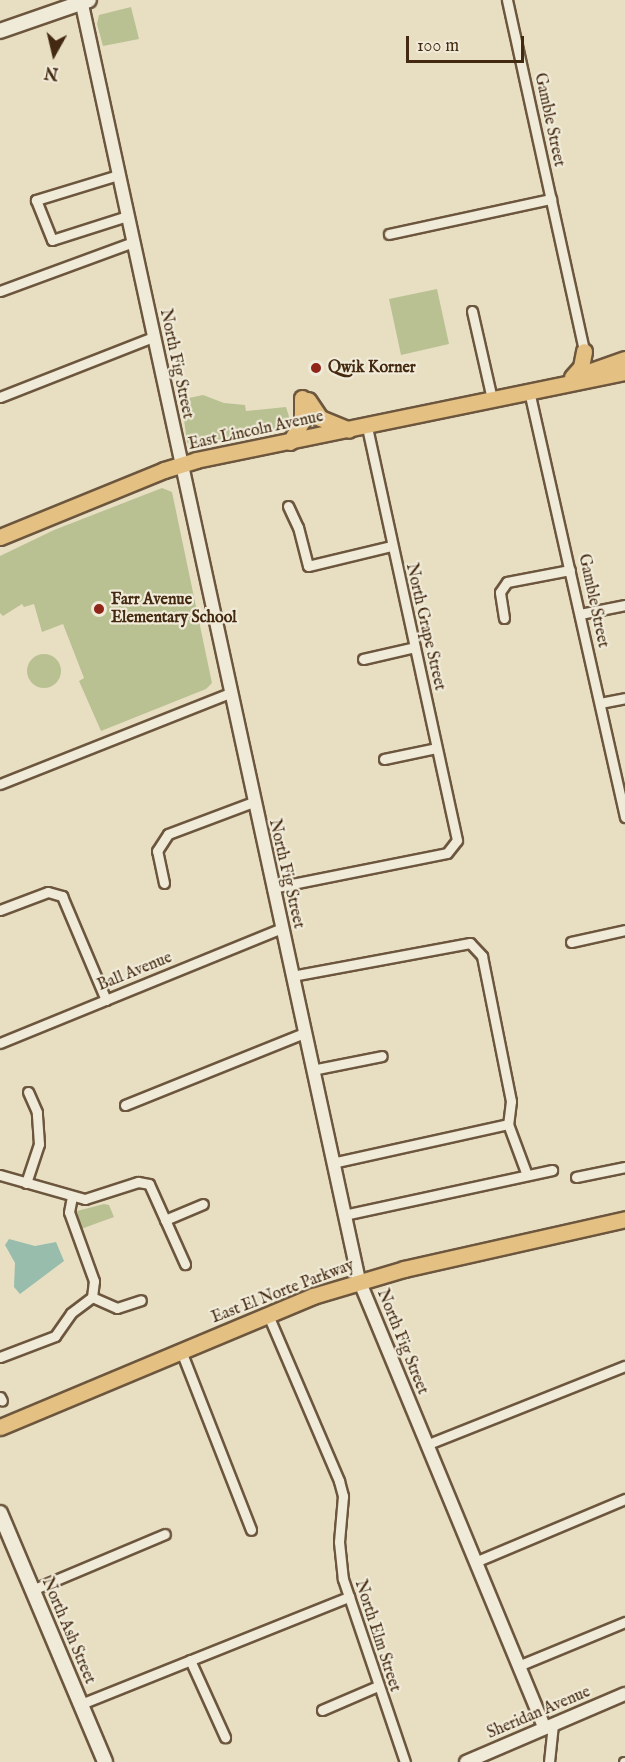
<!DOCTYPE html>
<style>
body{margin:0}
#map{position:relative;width:625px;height:1762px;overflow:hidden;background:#e8dfc3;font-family:"IM FELL English",serif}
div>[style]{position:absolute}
.green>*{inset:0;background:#b9c192}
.round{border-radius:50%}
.water>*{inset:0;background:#98bdad}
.roads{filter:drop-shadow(2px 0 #6c563d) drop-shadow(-2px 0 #6c563d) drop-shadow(0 2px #6c563d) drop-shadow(0 -2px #6c563d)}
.minor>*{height:9px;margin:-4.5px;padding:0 4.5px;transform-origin:4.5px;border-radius:4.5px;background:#f0ead8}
.tertiary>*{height:12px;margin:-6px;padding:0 6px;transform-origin:6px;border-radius:6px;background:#f0ead8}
.secondary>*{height:14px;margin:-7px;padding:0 7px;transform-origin:7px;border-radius:7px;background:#f0ead8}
.primary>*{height:15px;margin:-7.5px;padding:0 7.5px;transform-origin:7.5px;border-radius:7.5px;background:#e4c082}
.dots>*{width:16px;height:16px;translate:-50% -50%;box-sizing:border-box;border:3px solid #f0ead8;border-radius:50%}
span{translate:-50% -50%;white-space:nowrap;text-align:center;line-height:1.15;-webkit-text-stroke:4.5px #f0ead8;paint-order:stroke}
.street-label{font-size:16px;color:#432910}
.poi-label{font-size:16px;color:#432910;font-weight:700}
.left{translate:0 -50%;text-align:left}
.north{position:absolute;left:24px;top:24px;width:60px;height:60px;-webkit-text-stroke:4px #f0ead8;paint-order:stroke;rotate:188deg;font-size:16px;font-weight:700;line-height:24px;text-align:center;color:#432910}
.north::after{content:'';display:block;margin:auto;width:21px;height:27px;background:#432910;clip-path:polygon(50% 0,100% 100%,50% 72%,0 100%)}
.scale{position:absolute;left:406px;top:36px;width:118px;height:27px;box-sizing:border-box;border:3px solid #432910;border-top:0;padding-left:8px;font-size:18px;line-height:21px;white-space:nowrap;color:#432910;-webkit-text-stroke:4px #f0ead8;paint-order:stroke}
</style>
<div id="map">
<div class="green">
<i style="clip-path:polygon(131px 7px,139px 39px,103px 46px,97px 24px,99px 15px)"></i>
<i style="clip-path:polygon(437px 289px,449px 344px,401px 355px,389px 299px)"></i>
<i style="clip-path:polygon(203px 395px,224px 403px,245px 405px,246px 411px,286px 407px,292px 426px,193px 447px,187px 442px,182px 405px,189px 398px)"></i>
<i style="clip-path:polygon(162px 488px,172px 492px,212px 683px,206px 689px,101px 731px,79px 681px,84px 678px,63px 624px,42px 632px,34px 604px,24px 607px,22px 604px,3px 616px,0 613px,0 556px,54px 530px)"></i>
<i class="round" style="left:27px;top:654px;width:34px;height:34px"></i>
<i style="clip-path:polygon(104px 1204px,109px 1205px,114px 1217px,81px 1229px,77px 1211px)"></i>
</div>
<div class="water">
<i style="clip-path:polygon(9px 1239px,35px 1246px,56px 1242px,64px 1261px,20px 1294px,14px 1287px,15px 1263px,5px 1245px)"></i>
</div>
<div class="roads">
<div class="minor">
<i style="left:507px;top:0;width:359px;rotate:77.6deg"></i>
<i style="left:118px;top:175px;width:86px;rotate:163deg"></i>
<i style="left:36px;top:200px;width:43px;rotate:68.2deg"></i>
<i style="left:52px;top:240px;width:79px;rotate:-17.7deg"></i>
<i style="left:389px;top:234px;width:166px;rotate:-12.2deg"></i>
<i style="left:0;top:291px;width:142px;rotate:-20.2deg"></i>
<i style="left:472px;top:311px;width:90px;rotate:77.2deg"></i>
<i style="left:529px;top:391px;width:437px;rotate:77.3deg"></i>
<i style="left:0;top:397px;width:164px;rotate:-21.4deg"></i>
<i style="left:288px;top:506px;width:23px;rotate:65deg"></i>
<i style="left:298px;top:527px;width:40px;rotate:75.6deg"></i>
<i style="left:308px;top:566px;width:85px;rotate:-13.5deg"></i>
<i style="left:580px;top:614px;width:46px;rotate:-11.3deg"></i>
<i style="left:504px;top:618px;width:26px;rotate:-99deg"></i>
<i style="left:500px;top:592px;width:12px;rotate:-55deg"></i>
<i style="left:507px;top:582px;width:64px;rotate:-10.8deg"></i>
<i style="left:363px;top:659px;width:53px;rotate:-13deg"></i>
<i style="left:600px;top:703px;width:25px;rotate:-11deg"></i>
<i style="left:384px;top:759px;width:53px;rotate:-11.9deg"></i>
<i style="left:0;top:784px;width:247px;rotate:-21.6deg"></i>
<i style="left:164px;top:883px;width:33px;rotate:-102deg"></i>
<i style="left:157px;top:851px;width:20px;rotate:-57deg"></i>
<i style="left:168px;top:834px;width:91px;rotate:-20.6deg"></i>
<i style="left:272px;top:888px;width:178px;rotate:-11.3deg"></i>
<i style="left:447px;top:853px;width:16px;rotate:-52deg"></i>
<i style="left:457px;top:840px;width:423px;rotate:-102.3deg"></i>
<i style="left:0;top:910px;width:51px;rotate:-20.6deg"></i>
<i style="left:48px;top:892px;width:15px;rotate:16deg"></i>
<i style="left:62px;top:896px;width:113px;rotate:67.1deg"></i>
<i style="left:571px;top:942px;width:55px;rotate:-12.5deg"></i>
<i style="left:292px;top:976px;width:181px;rotate:-10.5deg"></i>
<i style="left:470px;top:943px;width:18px;rotate:47deg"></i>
<i style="left:482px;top:956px;width:148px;rotate:78.7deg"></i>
<i style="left:511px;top:1101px;width:23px;rotate:97deg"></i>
<i style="left:0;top:1043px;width:305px;rotate:-22.2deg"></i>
<i style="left:312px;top:1070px;width:71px;rotate:-11.3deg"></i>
<i style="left:125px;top:1105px;width:193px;rotate:-21.9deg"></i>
<i style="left:508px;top:1124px;width:54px;rotate:69.6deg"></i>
<i style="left:332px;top:1163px;width:180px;rotate:-12.5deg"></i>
<i style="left:0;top:1175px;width:88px;rotate:15.8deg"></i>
<i style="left:85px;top:1199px;width:56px;rotate:-17.8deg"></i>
<i style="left:138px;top:1182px;width:11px;rotate:10deg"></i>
<i style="left:149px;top:1184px;width:88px;rotate:65.8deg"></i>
<i style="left:576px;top:1177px;width:50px;rotate:-11.5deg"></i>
<i style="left:26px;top:1183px;width:41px;rotate:-71.6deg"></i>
<i style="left:39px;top:1144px;width:32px;rotate:-94deg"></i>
<i style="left:37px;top:1112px;width:22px;rotate:-114deg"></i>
<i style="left:344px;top:1215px;width:213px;rotate:-12.2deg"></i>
<i style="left:165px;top:1220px;width:41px;rotate:-22.8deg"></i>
<i style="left:92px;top:1297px;width:27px;rotate:24deg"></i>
<i style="left:117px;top:1308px;width:25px;rotate:-18deg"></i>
<i style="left:268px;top:1315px;width:181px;rotate:66.8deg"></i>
<i style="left:339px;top:1481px;width:16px;rotate:75deg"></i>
<i style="left:343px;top:1496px;width:46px;rotate:95deg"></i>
<i style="left:339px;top:1542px;width:37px;rotate:84deg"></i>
<i style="left:343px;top:1579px;width:193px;rotate:71.3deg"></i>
<i style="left:181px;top:1351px;width:192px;rotate:68.6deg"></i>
<i style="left:0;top:1357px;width:59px;rotate:-20.9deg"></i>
<i style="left:55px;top:1336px;width:28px;rotate:-55deg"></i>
<i style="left:71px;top:1313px;width:26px;rotate:-37deg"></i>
<i style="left:92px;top:1297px;width:16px;rotate:-83deg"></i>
<i style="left:94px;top:1281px;width:73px;rotate:-109.9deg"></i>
<i style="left:69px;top:1212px;width:15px;rotate:-79deg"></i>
<i style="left:0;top:1397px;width:4px;rotate:63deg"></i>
<i style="left:426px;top:1445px;width:214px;rotate:-21.7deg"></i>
<i style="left:475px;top:1562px;width:163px;rotate:-22.8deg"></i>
<i style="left:32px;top:1590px;width:144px;rotate:-22.8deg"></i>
<i style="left:190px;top:1660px;width:85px;rotate:65.6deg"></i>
<i style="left:518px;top:1666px;width:116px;rotate:-22.4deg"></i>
<i style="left:81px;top:1704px;width:289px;rotate:-21.8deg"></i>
<i style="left:322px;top:1710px;width:61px;rotate:-23.2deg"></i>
<i style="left:549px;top:1762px;width:38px;rotate:-84deg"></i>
<i style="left:624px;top:1762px;width:1px"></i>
</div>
<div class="tertiary">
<i style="left:81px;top:0;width:1310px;rotate:77.75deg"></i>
<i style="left:359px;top:1280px;width:485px;rotate:67.5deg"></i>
<i style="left:466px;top:1762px;width:173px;rotate:-23.2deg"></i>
</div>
<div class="secondary">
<i style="left:0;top:31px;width:94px;rotate:-19.2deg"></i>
<i style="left:0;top:1513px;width:270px;rotate:67.1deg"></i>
</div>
<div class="primary">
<i style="left:585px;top:373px;width:42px;rotate:-19.3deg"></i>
<i style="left:572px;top:377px;width:13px;rotate:-48deg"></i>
<i style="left:581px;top:367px;width:16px;rotate:-79deg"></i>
<i style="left:308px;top:400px;width:22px;rotate:56deg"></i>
<i style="left:320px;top:418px;width:31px;rotate:22deg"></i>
<i style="left:290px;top:442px;width:24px;rotate:-60deg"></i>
<i style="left:302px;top:421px;width:23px;rotate:-90deg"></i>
<i style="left:0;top:537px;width:177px;rotate:-22.2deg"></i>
<i style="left:164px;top:470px;width:34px;rotate:-17deg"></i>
<i style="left:196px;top:460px;width:438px;rotate:-11.6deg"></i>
<i style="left:0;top:1427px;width:339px;rotate:-22.7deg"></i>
<i style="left:313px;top:1296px;width:95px;rotate:-16.5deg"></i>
<i style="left:404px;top:1269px;width:227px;rotate:-12.7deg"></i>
</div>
</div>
<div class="dots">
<i style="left:316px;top:368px;background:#8f2418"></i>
<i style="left:99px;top:609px;background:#8f2418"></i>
</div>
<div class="street-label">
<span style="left:549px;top:120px;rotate:78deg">Gamble Street</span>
<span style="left:176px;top:364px;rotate:78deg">North Fig Street</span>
<span style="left:256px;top:431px;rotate:-12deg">East Lincoln Avenue</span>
<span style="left:593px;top:601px;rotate:78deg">Gamble Street</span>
<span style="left:425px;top:627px;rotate:77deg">North Grape Street</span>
<span style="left:286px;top:874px;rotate:77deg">North Fig Street</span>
<span style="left:135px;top:972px;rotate:-22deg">Ball Avenue</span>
<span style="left:283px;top:1292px;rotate:-21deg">East El Norte Parkway</span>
<span style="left:402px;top:1342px;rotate:68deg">North Fig Street</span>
<span style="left:68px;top:1631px;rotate:67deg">North Ash Street</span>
<span style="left:377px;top:1636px;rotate:72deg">North Elm Street</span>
<span style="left:539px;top:1713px;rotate:-23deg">Sheridan Avenue</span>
</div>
<div class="poi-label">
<span class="left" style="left:328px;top:368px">Qwik Korner</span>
<span class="left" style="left:111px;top:609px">Farr Avenue<br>Elementary School</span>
</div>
<div class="north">N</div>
<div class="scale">100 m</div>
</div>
